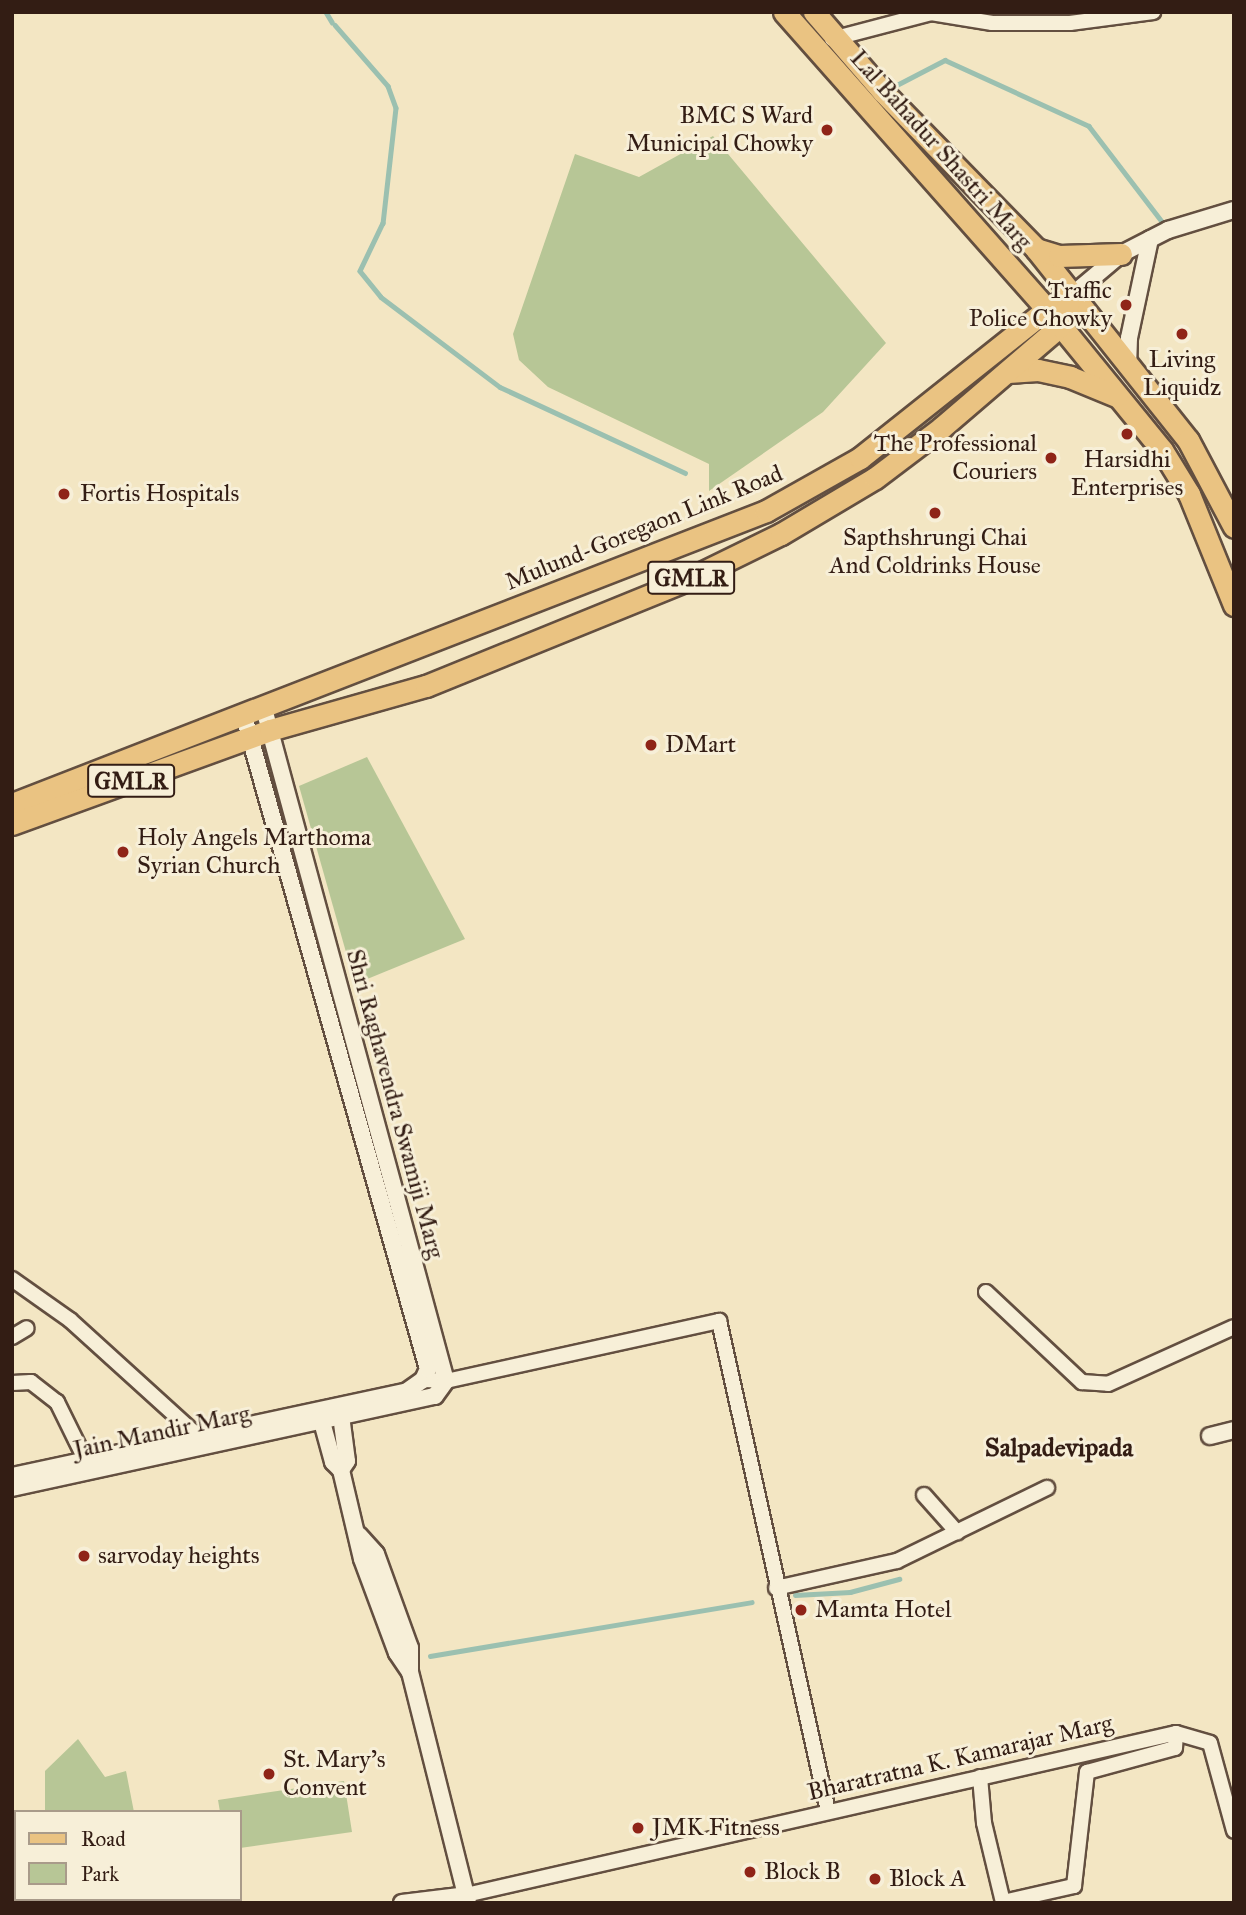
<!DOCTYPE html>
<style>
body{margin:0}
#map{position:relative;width:1246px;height:1915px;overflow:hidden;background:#f3e6c3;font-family:"IM FELL Great Primer",serif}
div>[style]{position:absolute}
.green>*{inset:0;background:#b7c696}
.stream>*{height:4.5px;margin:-2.25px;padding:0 2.25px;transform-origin:2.25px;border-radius:2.25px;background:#9bc0b0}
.roads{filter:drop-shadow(2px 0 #634f40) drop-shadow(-2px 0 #634f40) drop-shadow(0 2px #634f40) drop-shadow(0 -2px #634f40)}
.minor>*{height:14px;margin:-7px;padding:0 7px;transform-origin:7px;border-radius:7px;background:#f7efd8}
.tertiary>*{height:16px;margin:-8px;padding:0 8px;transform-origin:8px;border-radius:8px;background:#f7efd8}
.primary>*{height:21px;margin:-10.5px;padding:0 10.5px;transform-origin:10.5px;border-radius:10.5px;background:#eac382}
.dots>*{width:19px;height:19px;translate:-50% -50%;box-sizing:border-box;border:4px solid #f7efd8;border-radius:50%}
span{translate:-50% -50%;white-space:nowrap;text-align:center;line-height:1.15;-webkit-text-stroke:6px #f7efd8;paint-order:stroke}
.shield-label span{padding:2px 5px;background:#f7efd8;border:2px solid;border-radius:5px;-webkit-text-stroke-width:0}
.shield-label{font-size:23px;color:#331d14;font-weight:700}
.poi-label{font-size:24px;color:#331d14}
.right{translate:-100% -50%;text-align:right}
.left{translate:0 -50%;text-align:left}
.street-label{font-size:24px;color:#331d14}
.neighbourhood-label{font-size:26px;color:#331d14;font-weight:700}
.frame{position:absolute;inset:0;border:14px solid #331d14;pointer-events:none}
.legend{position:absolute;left:14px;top:1810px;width:228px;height:91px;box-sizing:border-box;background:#f7efd8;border:2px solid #a99b8a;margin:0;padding:9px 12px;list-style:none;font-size:21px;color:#331d14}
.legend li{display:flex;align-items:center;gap:14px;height:35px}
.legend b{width:35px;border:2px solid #a99b8a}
</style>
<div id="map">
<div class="green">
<i style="clip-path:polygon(713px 136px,886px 343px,823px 412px,709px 491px,709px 464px,548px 387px,519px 360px,513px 334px,575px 154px,639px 177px)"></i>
<i style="clip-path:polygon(367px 757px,465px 939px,355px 984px,299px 786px)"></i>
<i style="clip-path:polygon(78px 1739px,105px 1777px,126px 1771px,134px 1812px,45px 1812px,45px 1771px)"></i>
<i style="clip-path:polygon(344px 1781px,352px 1832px,240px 1848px,240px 1812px,220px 1812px,218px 1800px)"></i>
</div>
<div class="stream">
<i style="left:326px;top:12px;width:12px;rotate:59deg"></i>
<i style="left:335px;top:25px;width:81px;rotate:49deg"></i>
<i style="left:388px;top:86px;width:23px;rotate:70deg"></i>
<i style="left:396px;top:108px;width:116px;rotate:96.4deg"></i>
<i style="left:383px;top:223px;width:53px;rotate:115.6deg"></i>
<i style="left:360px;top:271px;width:33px;rotate:51deg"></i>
<i style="left:381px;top:297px;width:149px;rotate:37.1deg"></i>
<i style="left:500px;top:387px;width:204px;rotate:24.9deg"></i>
<i style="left:889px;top:89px;width:63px;rotate:-27.4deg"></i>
<i style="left:945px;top:60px;width:158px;rotate:24.6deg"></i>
<i style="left:1089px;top:126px;width:123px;rotate:52.6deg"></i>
<i style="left:795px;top:1595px;width:55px;rotate:-3.1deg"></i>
<i style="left:850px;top:1592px;width:51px;rotate:-14.9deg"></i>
<i style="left:430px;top:1656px;width:326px;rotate:-9.5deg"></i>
</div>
<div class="roads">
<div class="minor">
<i style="left:832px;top:39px;width:102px;rotate:-14.7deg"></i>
<i style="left:931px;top:13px;width:62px;rotate:9.3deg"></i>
<i style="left:992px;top:23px;width:78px"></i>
<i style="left:1070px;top:23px;width:84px;rotate:-7.5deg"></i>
<i style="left:12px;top:1279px;width:71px;rotate:35.3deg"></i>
<i style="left:70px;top:1320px;width:171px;rotate:42.2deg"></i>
<i style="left:986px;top:1292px;width:132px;rotate:43.2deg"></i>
<i style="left:1082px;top:1382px;width:26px;rotate:4deg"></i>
<i style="left:1108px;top:1384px;width:138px;rotate:-24.3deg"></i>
<i style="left:12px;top:1337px;width:17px;rotate:-31deg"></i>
<i style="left:423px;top:1380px;width:23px;rotate:2deg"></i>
<i style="left:446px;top:1381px;width:280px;rotate:-12.4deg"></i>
<i style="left:719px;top:1321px;width:502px;rotate:77.46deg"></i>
<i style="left:12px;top:1383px;width:19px;rotate:-3deg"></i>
<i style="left:31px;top:1382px;width:33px;rotate:38deg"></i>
<i style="left:57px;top:1402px;width:64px;rotate:63.8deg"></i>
<i style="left:924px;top:1495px;width:50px;rotate:48.3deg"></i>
<i style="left:776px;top:1588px;width:124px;rotate:-12.6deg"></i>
<i style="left:897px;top:1561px;width:167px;rotate:-26deg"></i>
<i style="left:980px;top:1777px;width:46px;rotate:85deg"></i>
<i style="left:984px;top:1823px;width:81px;rotate:76.5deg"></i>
<i style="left:1003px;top:1902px;width:73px;rotate:-12.7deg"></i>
<i style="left:1074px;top:1886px;width:115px;rotate:-83.5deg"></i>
<i style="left:1087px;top:1772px;width:91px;rotate:-15.3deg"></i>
<i style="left:1175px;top:1748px;width:15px;rotate:-86deg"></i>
<i style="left:466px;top:1895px;width:728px;rotate:-12.85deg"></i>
<i style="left:1176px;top:1733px;width:35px;rotate:16deg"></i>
<i style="left:1210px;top:1743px;width:91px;rotate:74.7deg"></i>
</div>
<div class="tertiary">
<i style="left:1071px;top:296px;width:65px;rotate:-40deg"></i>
<i style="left:1121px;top:254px;width:53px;rotate:-27.1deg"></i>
<i style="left:1168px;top:230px;width:69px;rotate:-16.9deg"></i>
<i style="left:1128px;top:367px;width:29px;rotate:-88deg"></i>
<i style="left:1129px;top:338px;width:101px;rotate:-78deg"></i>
<i style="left:340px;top:1408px;width:53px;rotate:82.5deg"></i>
<i style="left:347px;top:1461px;width:11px;rotate:124deg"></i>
<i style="left:319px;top:1411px;width:53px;rotate:74.6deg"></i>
<i style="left:333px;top:1462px;width:11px;rotate:45deg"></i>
<i style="left:341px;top:1470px;width:91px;rotate:76.7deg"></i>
<i style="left:362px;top:1559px;width:100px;rotate:69.6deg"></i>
<i style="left:397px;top:1653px;width:23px;rotate:56deg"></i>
<i style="left:1210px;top:1436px;width:25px;rotate:-14deg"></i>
<i style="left:12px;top:1476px;width:404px;rotate:-12.1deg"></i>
<i style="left:407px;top:1391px;width:19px;rotate:-35deg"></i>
<i style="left:423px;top:1380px;width:12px;rotate:-66deg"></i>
<i style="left:428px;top:1369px;width:678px;rotate:-105.74deg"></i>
<i style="left:12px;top:1488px;width:433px;rotate:-12.3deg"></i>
<i style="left:435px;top:1396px;width:19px;rotate:-54deg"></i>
<i style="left:446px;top:1381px;width:696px;rotate:-105.15deg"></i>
<i style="left:359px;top:1535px;width:25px;rotate:48deg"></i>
<i style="left:376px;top:1554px;width:100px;rotate:70.1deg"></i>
<i style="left:410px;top:1648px;width:24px;rotate:90deg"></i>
<i style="left:410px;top:1672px;width:238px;rotate:75.9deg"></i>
<i style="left:402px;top:1903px;width:64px;rotate:-7.1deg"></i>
</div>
<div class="primary">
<i style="left:784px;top:12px;width:397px;rotate:48.5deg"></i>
<i style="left:1047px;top:309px;width:182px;rotate:50.8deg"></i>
<i style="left:1162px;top:450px;width:52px;rotate:58.5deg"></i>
<i style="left:1189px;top:494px;width:120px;rotate:67.9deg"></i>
<i style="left:814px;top:12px;width:106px;rotate:49.2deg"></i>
<i style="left:883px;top:92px;width:219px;rotate:45.7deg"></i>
<i style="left:1036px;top:249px;width:244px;rotate:51.5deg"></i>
<i style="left:1188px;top:440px;width:98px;rotate:62.1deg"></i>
<i style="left:1036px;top:249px;width:24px;rotate:17deg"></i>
<i style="left:1059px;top:256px;width:62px;rotate:-1.8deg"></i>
<i style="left:1008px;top:372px;width:30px;rotate:-4deg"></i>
<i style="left:1038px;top:370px;width:33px;rotate:12deg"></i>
<i style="left:1070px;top:377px;width:50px;rotate:22.4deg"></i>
<i style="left:12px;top:804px;width:809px;rotate:-21.24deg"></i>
<i style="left:766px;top:511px;width:108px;rotate:-29.4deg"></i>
<i style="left:860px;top:458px;width:239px;rotate:-38.5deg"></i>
<i style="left:1047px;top:309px;width:27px;rotate:-28deg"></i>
<i style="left:12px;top:824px;width:275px;rotate:-20deg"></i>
<i style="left:270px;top:730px;width:162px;rotate:-15.8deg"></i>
<i style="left:426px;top:686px;width:279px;rotate:-22.1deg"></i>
<i style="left:685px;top:581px;width:107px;rotate:-26.1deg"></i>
<i style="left:781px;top:534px;width:109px;rotate:-30.8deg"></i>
<i style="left:875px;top:478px;width:83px;rotate:-37.1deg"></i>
<i style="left:941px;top:428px;width:157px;rotate:-40.6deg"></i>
<i style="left:1060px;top:326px;width:32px;rotate:-70deg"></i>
</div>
</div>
<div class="dots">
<i style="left:827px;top:130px;background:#8f2418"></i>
<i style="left:1126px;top:305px;background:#8f2418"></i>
<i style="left:1182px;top:334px;background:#8f2418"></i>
<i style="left:1127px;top:434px;background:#8f2418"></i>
<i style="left:1051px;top:458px;background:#8f2418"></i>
<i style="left:64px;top:494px;background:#8f2418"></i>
<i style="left:935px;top:513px;background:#8f2418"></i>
<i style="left:651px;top:745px;background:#8f2418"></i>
<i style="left:123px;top:852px;background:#8f2418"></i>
<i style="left:84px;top:1556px;background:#8f2418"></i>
<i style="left:801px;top:1610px;background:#8f2418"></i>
<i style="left:269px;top:1774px;background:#8f2418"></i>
<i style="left:638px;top:1828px;background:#8f2418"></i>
<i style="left:750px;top:1872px;background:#8f2418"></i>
<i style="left:875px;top:1879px;background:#8f2418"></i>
</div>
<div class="shield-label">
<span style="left:691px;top:578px">GMLR</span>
<span style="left:131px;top:781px">GMLR</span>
</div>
<div class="poi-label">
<span class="right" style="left:813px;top:130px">BMC S Ward<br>Municipal Chowky</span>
<span class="right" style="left:1112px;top:305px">Traffic<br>Police Chowky</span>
<span style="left:1182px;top:374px">Living<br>Liquidz</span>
<span class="right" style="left:1037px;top:458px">The Professional<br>Couriers</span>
<span style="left:1127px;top:474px">Harsidhi<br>Enterprises</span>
<span class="left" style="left:80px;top:494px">Fortis Hospitals</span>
<span style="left:935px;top:552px">Sapthshrungi Chai<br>And Coldrinks House</span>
<span class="left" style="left:665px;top:745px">DMart</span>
<span class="left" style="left:137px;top:852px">Holy Angels Marthoma<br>Syrian Church</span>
<span class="left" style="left:98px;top:1556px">sarvoday heights</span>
<span class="left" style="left:815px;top:1610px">Mamta Hotel</span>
<span class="left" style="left:283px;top:1774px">St. Mary's<br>Convent</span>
<span class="left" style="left:652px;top:1828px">JMK Fitness</span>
<span class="left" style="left:764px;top:1872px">Block B</span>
<span class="left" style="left:889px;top:1879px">Block A</span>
</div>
<div class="street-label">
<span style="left:941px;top:150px;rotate:48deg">Lal Bahadur Shastri Marg</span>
<span style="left:644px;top:528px;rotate:-22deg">Mulund-Goregaon Link Road</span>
<span style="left:395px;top:1104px;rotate:75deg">Shri Raghavendra Swamiji Marg</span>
<span style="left:162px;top:1432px;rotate:-12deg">Jain Mandir Marg</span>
<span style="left:960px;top:1758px;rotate:-13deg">Bharatratna K. Kamarajar Marg</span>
</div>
<div class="neighbourhood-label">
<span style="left:1059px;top:1448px">Salpadevipada</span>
</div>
<div class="frame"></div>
<ul class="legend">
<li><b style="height:9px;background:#eac382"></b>Road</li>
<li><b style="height:19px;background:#b7c696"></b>Park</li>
</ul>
</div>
